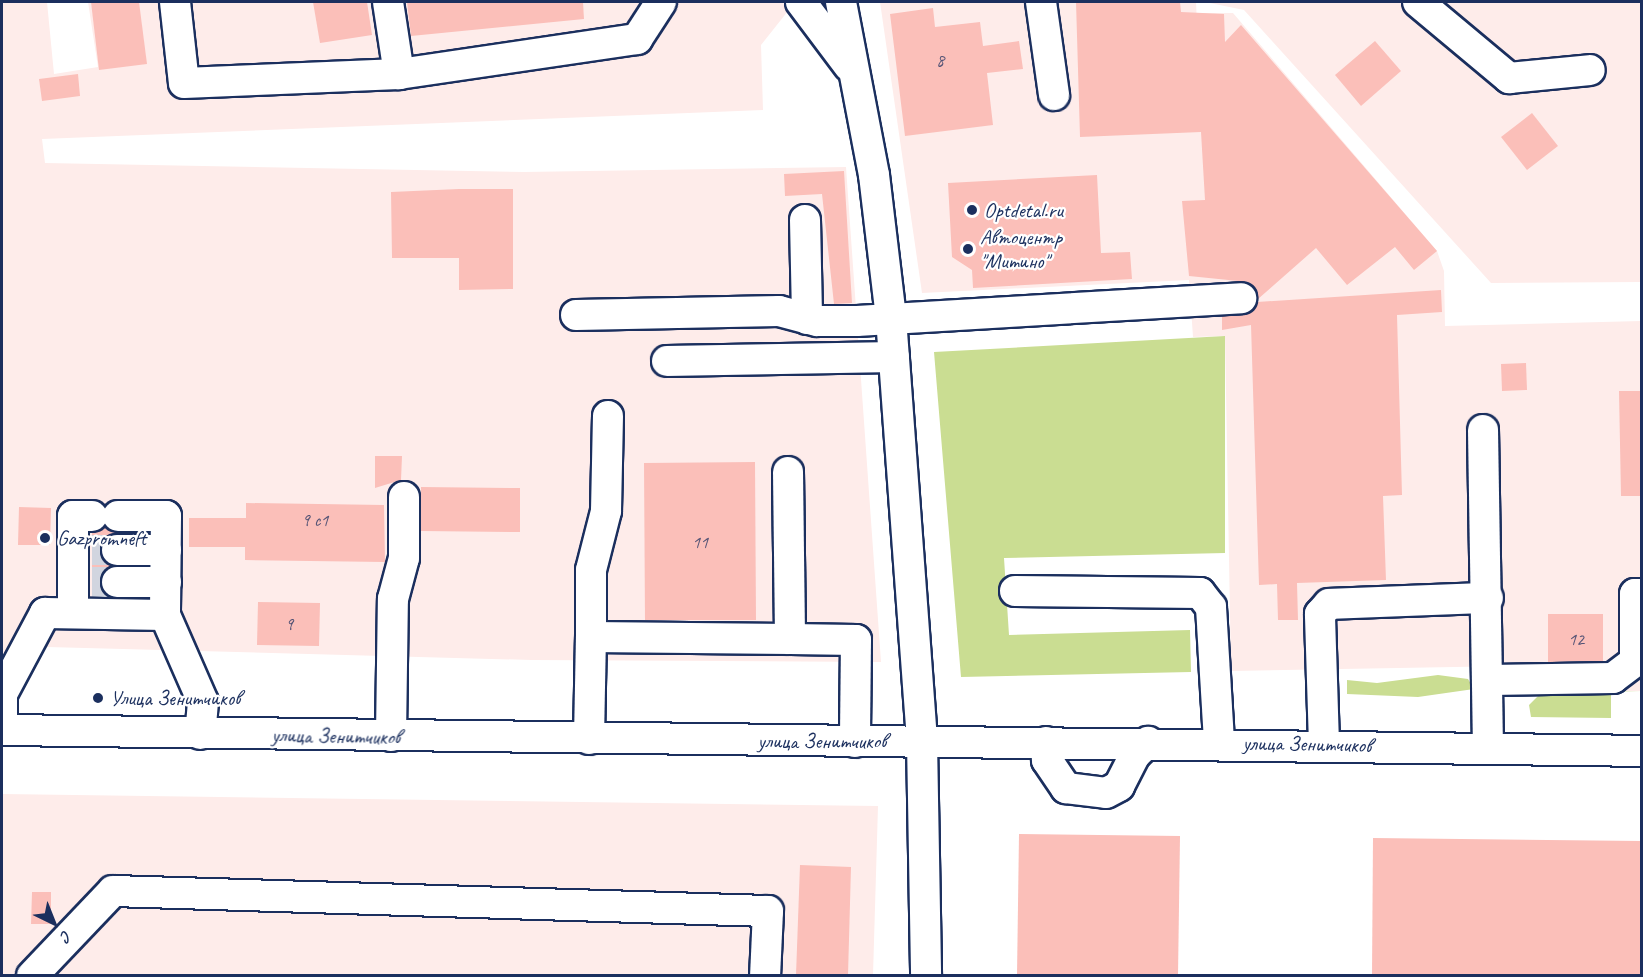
<!DOCTYPE html>
<meta charset="utf-8">
<style>
body{margin:0}
#map{position:relative;width:1643px;height:977px;overflow:hidden;background:#fff;font-family:Caveat,sans-serif}
div>[style]{position:absolute}
.built>*{inset:0;background:#feecea}
.green>*{inset:0;background:#cadd92}
.building>*{inset:0;background:#fbbfb9}
.minor-tunnel>*{height:30px;margin-top:-15px;transform-origin:0;background:repeating-linear-gradient(90deg,#d1d5df 0 30px,transparent 0 45px)}
.roads{filter:drop-shadow(2px 0 #1b2f5e) drop-shadow(-2px 0 #1b2f5e) drop-shadow(0 2px #1b2f5e) drop-shadow(0 -2px #1b2f5e)}
.minor>*{height:30px;margin:-15px;padding:0 15px;transform-origin:15px;border-radius:15px;background:#fff}
.dots>*{width:16px;height:16px;translate:-50% -50%;box-sizing:border-box;border:3px solid #fff;border-radius:50%}
span{translate:-50% -50%;white-space:nowrap;text-align:center;line-height:1.15;-webkit-text-stroke:4.5px #fff;paint-order:stroke}
.number-label{font-size:18px;color:#535375}
.number-label span{-webkit-text-stroke-width:0}
.poi-label{font-size:21px;color:#1b2f5e}
.left{translate:0 -50%;text-align:left}
.street-label{font-size:21px;color:#1b2f5e}
.frame{position:absolute;inset:0;border:3px solid #1b2f5e;pointer-events:none}
.north{position:absolute;left:24px;top:893px;width:60px;height:60px;-webkit-text-stroke:4px #fff;paint-order:stroke;rotate:137deg;font-size:16px;font-weight:700;line-height:24px;text-align:center;color:#1b2f5e}
.north::after{content:'';display:block;margin:auto;width:21px;height:27px;background:#1b2f5e;clip-path:polygon(50% 0,100% 100%,50% 72%,0 100%)}
</style>
<div id="map">
<div class="built">
<i style="clip-path:polygon(2px 2px,47px 2px,54px 74px,98px 67px,88px 2px,784px 2px,788px 11px,761px 45px,763px 110px,42px 139px,45px 163px,524px 172px,846px 167px,881px 662px,532px 660px,9px 646px,9px 661px,2px 661px)"></i>
<i style="clip-path:polygon(880px 2px,1196px 2px,1198px 44px,1198px 13px,1233px 13px,1437px 251px,1444px 271px,1445px 326px,1641px 321px,1641px 691px,1567px 691px,1566px 665px,1231px 671px,1225px 336px,1193px 337px,1189px 280px,922px 293px)"></i>
<i style="clip-path:polygon(1205px 2px,1641px 2px,1641px 282px,1491px 283px,1244px 10px)"></i>
<i style="clip-path:polygon(2px 794px,878px 806px,873px 975px,2px 976px)"></i>
</div>
<div class="green">
<i style="clip-path:polygon(1225px 336px,1225px 553px,1004px 558px,1009px 635px,1190px 630px,1191px 672px,961px 677px,934px 352px)"></i>
<i style="clip-path:polygon(1438px 675px,1468px 679px,1474px 689px,1418px 697px,1347px 694px,1347px 680px,1377px 683px)"></i>
<i style="clip-path:polygon(1641px 691px,1611px 692px,1611px 718px,1531px 717px,1529px 705px,1542px 692px)"></i>
</div>
<div class="building">
<i style="clip-path:polygon(91px 2px,139px 2px,147px 64px,99px 70px)"></i>
<i style="clip-path:polygon(313px 2px,367px 2px,372px 35px,320px 43px)"></i>
<i style="clip-path:polygon(407px 2px,583px 2px,584px 19px,411px 36px)"></i>
<i style="clip-path:polygon(1076px 2px,1180px 2px,1181px 12px,1224px 14px,1225px 42px,1241px 25px,1437px 251px,1414px 270px,1395px 247px,1347px 285px,1316px 248px,1258px 299px,1248px 282px,1189px 276px,1182px 201px,1205px 200px,1201px 132px,1080px 137px)"></i>
<i style="clip-path:polygon(933px 8px,935px 27px,980px 22px,983px 46px,1019px 41px,1023px 69px,987px 73px,993px 125px,905px 136px,890px 14px)"></i>
<i style="clip-path:polygon(1375px 41px,1401px 71px,1361px 106px,1335px 75px)"></i>
<i style="clip-path:polygon(78px 74px,80px 96px,42px 101px,39px 79px)"></i>
<i style="clip-path:polygon(1532px 113px,1558px 146px,1527px 170px,1501px 137px)"></i>
<i style="clip-path:polygon(844px 171px,852px 303px,834px 304px,822px 194px,785px 196px,784px 174px)"></i>
<i style="clip-path:polygon(1097px 175px,1101px 253px,1130px 252px,1132px 279px,973px 288px,972px 270px,952px 257px,948px 183px)"></i>
<i style="clip-path:polygon(459px 189px,513px 189px,513px 289px,459px 290px,459px 258px,392px 258px,391px 192px)"></i>
<i style="clip-path:polygon(1441px 290px,1442px 312px,1397px 315px,1402px 495px,1383px 496px,1386px 580px,1297px 583px,1298px 620px,1278px 620px,1277px 584px,1259px 585px,1251px 325px,1222px 330px,1222px 316px,1250px 313px,1257px 302px)"></i>
<i style="clip-path:polygon(1526px 363px,1527px 390px,1502px 391px,1501px 364px)"></i>
<i style="clip-path:polygon(1619px 391px,1641px 391px,1641px 496px,1621px 496px)"></i>
<i style="clip-path:polygon(375px 456px,402px 456px,401px 480px,375px 488px)"></i>
<i style="clip-path:polygon(755px 462px,756px 620px,645px 620px,644px 463px)"></i>
<i style="clip-path:polygon(421px 487px,520px 488px,520px 532px,421px 531px)"></i>
<i style="clip-path:polygon(246px 503px,384px 505px,385px 562px,245px 560px,245px 547px,189px 547px,189px 518px,246px 518px)"></i>
<i style="clip-path:polygon(19px 507px,51px 508px,50px 545px,18px 545px)"></i>
<i style="clip-path:polygon(105px 527px,116px 533px,100px 549px,112px 566px,100px 581px,105px 594px,92px 594px,92px 533px)"></i>
<i style="clip-path:polygon(258px 602px,320px 603px,319px 646px,257px 645px)"></i>
<i style="clip-path:polygon(1548px 614px,1603px 614px,1603px 661px,1548px 662px)"></i>
<i style="clip-path:polygon(1019px 834px,1180px 836px,1178px 975px,1017px 975px)"></i>
<i style="clip-path:polygon(1373px 838px,1641px 841px,1641px 975px,1372px 975px)"></i>
<i style="clip-path:polygon(800px 865px,851px 867px,848px 975px,796px 975px)"></i>
<i style="clip-path:polygon(32px 892px,51px 892px,51px 924px,31px 924px)"></i>
</div>
<div class="minor-tunnel">
<i style="left:92px;top:550px;width:25px"></i>
<i style="left:92px;top:582px;width:25px"></i>
</div>
<div class="roads">
<div class="minor">
<i style="left:175px;top:2px;width:81px;rotate:83.7deg"></i>
<i style="left:184px;top:83px;width:215px;rotate:-2.4deg"></i>
<i style="left:399px;top:74px;width:241px;rotate:-8.4deg"></i>
<i style="left:637px;top:39px;width:44px;rotate:-57deg"></i>
<i style="left:388px;top:2px;width:73px;rotate:81.3deg"></i>
<i style="left:801px;top:2px;width:80px;rotate:53.1deg"></i>
<i style="left:841px;top:2px;width:176px;rotate:79.2deg"></i>
<i style="left:874px;top:175px;width:144px;rotate:83.2deg"></i>
<i style="left:891px;top:318px;width:424px;rotate:85.8deg"></i>
<i style="left:922px;top:741px;width:235px;rotate:89deg"></i>
<i style="left:1041px;top:2px;width:94px;rotate:82deg"></i>
<i style="left:1418px;top:2px;width:119px;rotate:39.9deg"></i>
<i style="left:1509px;top:78px;width:81px;rotate:-5.6deg"></i>
<i style="left:805px;top:220px;width:99px;rotate:88.8deg"></i>
<i style="left:576px;top:315px;width:203px;rotate:-1.1deg"></i>
<i style="left:779px;top:311px;width:39px;rotate:15deg"></i>
<i style="left:817px;top:321px;width:40px"></i>
<i style="left:857px;top:321px;width:385px;rotate:-3.4deg"></i>
<i style="left:667px;top:361px;width:227px;rotate:-1deg"></i>
<i style="left:1483px;top:430px;width:318px;rotate:89.1deg"></i>
<i style="left:788px;top:472px;width:167px;rotate:89.3deg"></i>
<i style="left:118px;top:516px;width:48px"></i>
<i style="left:166px;top:516px;width:99px;rotate:90.6deg"></i>
<i style="left:117px;top:550px;width:49px"></i>
<i style="left:117px;top:582px;width:49px"></i>
<i style="left:1015px;top:591px;width:185px;rotate:0.6deg"></i>
<i style="left:1200px;top:593px;width:18px;rotate:52deg"></i>
<i style="left:1211px;top:607px;width:136px;rotate:86.6deg"></i>
<i style="left:73px;top:613px;width:97px;rotate:-90deg"></i>
<i style="left:73px;top:516px;width:19px"></i>
<i style="left:591px;top:637px;width:67px;rotate:-90deg"></i>
<i style="left:591px;top:570px;width:61px;rotate:-75.7deg"></i>
<i style="left:606px;top:511px;width:95px;rotate:-88.8deg"></i>
<i style="left:1635px;top:656px;width:62px;rotate:-90deg"></i>
<i style="left:1635px;top:594px;width:7px"></i>
<i style="left:1490px;top:680px;width:123px;rotate:-0.9deg"></i>
<i style="left:1613px;top:678px;width:36px;rotate:-37deg"></i>
<i style="left:2px;top:723px;width:29px;rotate:-90deg"></i>
<i style="left:2px;top:694px;width:92px;rotate:-62deg"></i>
<i style="left:45px;top:613px;width:120px;rotate:1deg"></i>
<i style="left:165px;top:615px;width:95px;rotate:66.4deg"></i>
<i style="left:203px;top:702px;width:32px;rotate:95deg"></i>
<i style="left:2px;top:730px;width:1640px;rotate:0.73deg"></i>
<i style="left:391px;top:736px;width:137px;rotate:-89.2deg"></i>
<i style="left:393px;top:599px;width:42px;rotate:-75deg"></i>
<i style="left:404px;top:558px;width:61px;rotate:-90deg"></i>
<i style="left:589px;top:739px;width:102px;rotate:-88.9deg"></i>
<i style="left:591px;top:637px;width:199px;rotate:0.6deg"></i>
<i style="left:790px;top:639px;width:66px;rotate:0.9deg"></i>
<i style="left:856px;top:640px;width:102px;rotate:90.6deg"></i>
<i style="left:1046px;top:742px;width:18px;rotate:87deg"></i>
<i style="left:1047px;top:760px;width:34px;rotate:56deg"></i>
<i style="left:1066px;top:788px;width:40px;rotate:7.1deg"></i>
<i style="left:1106px;top:793px;width:15px;rotate:-28deg"></i>
<i style="left:1119px;top:786px;width:34px;rotate:-63deg"></i>
<i style="left:1134px;top:756px;width:20px;rotate:-45deg"></i>
<i style="left:1324px;top:744px;width:130px;rotate:-91.8deg"></i>
<i style="left:1320px;top:614px;width:13px;rotate:-48deg"></i>
<i style="left:1329px;top:604px;width:159px;rotate:-2.2deg"></i>
<i style="left:32px;top:976px;width:117px;rotate:-46.4deg"></i>
<i style="left:113px;top:891px;width:655px;rotate:1.75deg"></i>
<i style="left:768px;top:911px;width:65px;rotate:92.6deg"></i>
</div>
</div>
<div class="dots">
<i style="left:972px;top:210px;background:#1b2f5e"></i>
<i style="left:968px;top:249px;background:#1b2f5e"></i>
<i style="left:45px;top:538px;background:#1b2f5e"></i>
<i style="left:98px;top:698px;background:#1b2f5e"></i>
</div>
<div class="number-label">
<span style="left:940px;top:60px">8</span>
<span style="left:315px;top:520px">9 с1</span>
<span style="left:700px;top:542px">11</span>
<span style="left:289px;top:624px">9</span>
<span style="left:1576px;top:639px">12</span>
</div>
<div class="poi-label">
<span class="left" style="left:984px;top:210px">Optdetal.ru</span>
<span class="left" style="left:980px;top:249px">Автоцентр<br>"Митино"</span>
<span class="left" style="left:57px;top:538px">Gazpromneft</span>
<span class="left" style="left:110px;top:698px">Улица Зенитчиков</span>
</div>
<div class="street-label">
<span style="left:336px;top:736px;rotate:1deg">улица Зенитчиков</span>
<span style="left:822px;top:741px">улица Зенитчиков</span>
<span style="left:1307px;top:744px;rotate:1deg">улица Зенитчиков</span>
</div>
<div class="frame"></div>
<div class="north">С</div>
</div>
